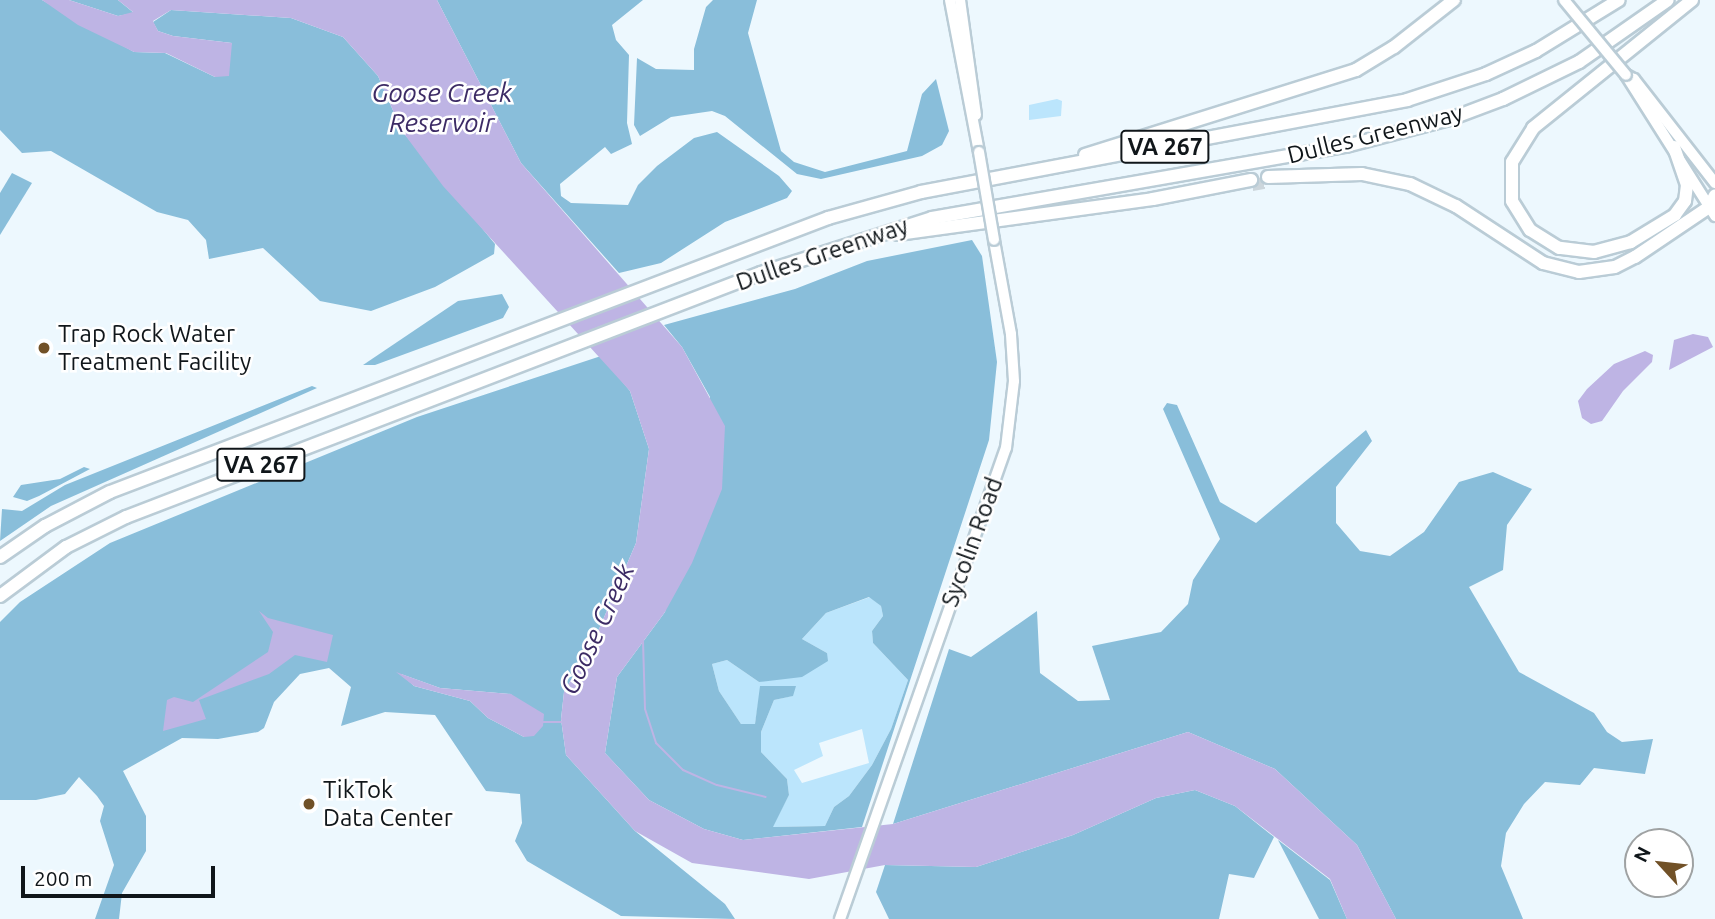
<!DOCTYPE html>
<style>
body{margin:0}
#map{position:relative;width:1715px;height:919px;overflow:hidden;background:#edf8fe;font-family:Ubuntu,sans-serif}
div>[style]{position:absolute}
.green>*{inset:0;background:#bbe5fc}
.forest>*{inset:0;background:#89beda}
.water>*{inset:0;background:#beb4e4}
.stream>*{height:2px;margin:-1px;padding:0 1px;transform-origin:1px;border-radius:1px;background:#beb4e4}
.highway-tunnel>*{height:12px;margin-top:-6px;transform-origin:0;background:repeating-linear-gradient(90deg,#ccd6dc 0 12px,transparent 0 18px)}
.roads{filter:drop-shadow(2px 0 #baccd6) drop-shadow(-2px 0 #baccd6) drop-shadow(0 2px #baccd6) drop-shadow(0 -2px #baccd6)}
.major>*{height:10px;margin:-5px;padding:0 5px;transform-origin:5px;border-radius:5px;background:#fff}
.highway>*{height:12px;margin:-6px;padding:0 6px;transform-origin:6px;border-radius:6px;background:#fff}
.bridges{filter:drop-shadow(2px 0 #baccd6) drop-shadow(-2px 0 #baccd6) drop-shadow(0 2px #baccd6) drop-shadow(0 -2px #baccd6)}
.major-bridge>*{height:10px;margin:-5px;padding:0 5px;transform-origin:5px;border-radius:5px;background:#fff}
.dots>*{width:19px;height:19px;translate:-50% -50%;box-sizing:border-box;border:4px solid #fff;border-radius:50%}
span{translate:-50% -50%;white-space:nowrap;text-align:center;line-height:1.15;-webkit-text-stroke:5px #fff;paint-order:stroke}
.shield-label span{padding:2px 5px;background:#fff;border:2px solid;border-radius:5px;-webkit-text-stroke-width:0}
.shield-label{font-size:23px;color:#10161a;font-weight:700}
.street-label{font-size:24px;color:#10161a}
.poi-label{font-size:24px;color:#10161a}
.left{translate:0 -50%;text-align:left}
.water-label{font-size:26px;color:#3c2b65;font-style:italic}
.north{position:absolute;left:1624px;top:828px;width:70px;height:70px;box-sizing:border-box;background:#fff;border:2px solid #9fa2a3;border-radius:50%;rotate:297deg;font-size:19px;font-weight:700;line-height:28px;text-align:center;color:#10161a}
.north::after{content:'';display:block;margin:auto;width:24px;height:32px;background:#715127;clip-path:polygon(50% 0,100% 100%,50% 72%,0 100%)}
.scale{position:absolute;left:21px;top:866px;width:194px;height:32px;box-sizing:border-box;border:4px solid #10161a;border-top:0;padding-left:9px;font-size:21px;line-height:24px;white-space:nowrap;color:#10161a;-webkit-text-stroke:5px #fff;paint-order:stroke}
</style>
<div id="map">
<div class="green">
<i style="clip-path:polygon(1057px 99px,1062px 101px,1061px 116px,1029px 120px,1029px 105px)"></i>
<i style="clip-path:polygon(evenodd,870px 597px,881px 606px,883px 616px,872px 631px,873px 643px,908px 680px,891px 729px,872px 765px,849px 796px,834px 807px,825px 826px,772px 827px,789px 795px,787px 779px,761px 752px,761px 732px,774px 700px,792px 696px,761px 686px,755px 724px,741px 724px,719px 691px,712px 664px,727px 660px,759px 682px,827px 653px,802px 639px,826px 613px,870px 597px,862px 729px,869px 763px,802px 783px,794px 770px,823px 756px,819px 743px,862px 729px)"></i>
</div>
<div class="forest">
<i style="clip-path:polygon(0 0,42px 0,134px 52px,165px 53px,215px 77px,232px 43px,173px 36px,158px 31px,153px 22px,171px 10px,291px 18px,343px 37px,378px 76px,402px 131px,495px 244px,494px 254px,435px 287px,371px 311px,320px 301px,263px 248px,209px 259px,206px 240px,188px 220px,157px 212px,51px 151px,22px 153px,0 130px)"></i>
<i style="clip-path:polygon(69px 0,118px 0,134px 13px,118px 16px)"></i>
<i style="clip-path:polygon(437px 0,643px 0,612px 25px,616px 40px,629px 55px,627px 123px,632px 144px,611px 154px,605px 147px,560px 184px,561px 196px,571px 203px,628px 205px,638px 185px,657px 166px,694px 138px,717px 132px,779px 176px,792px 191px,787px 198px,725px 222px,661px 263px,619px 273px,521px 163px)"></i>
<i style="clip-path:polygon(713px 0,757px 0,748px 33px,781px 151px,794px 162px,825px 172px,907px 151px,922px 94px,936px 79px,949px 131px,942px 145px,922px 156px,821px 179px,797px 174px,725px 116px,712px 111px,671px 117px,640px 136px,634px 125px,637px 58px,656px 69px,694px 70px,694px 49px,706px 7px)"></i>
<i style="clip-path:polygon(12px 173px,32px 183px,0 235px,0 193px)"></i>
<i style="clip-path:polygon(evenodd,972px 240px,982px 256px,997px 362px,989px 440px,862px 827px,743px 840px,704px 829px,649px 800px,605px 753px,617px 677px,665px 612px,710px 397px,682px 347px,664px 325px,795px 289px,867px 261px,972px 240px,869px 597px,881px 606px,883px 616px,872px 631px,873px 643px,908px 680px,891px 729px,872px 765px,849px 796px,834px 807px,825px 826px,773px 827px,789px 795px,787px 779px,761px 752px,761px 732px,774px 700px,793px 696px,796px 686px,760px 686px,755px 724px,741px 724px,719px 691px,712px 664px,727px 660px,759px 682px,802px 677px,828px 661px,827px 653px,802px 639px,826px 613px,869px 597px)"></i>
<i style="clip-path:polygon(502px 294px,509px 307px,503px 318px,375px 365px,363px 365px,458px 301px)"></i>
<i style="clip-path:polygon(evenodd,601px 356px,630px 391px,649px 449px,636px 543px,596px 636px,564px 692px,561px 719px,566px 755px,635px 831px,725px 904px,735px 919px,621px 916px,527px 861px,515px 841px,522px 823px,520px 794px,486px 791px,435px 715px,385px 712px,341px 726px,351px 687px,329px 668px,300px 674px,274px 702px,264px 728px,258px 732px,218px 739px,182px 738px,123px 771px,146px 816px,146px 851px,122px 893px,119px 919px,95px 919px,114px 865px,100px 821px,104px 806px,97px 796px,79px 777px,65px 794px,36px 800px,0 800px,0 622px,20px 602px,110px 543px,417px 417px,601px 356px,401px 674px,440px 688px,511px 694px,524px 737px,488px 718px,470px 701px,414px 686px,401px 674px)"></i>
<i style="clip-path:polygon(312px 386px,317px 388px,51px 506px,0 541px,2px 509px,22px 511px,65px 485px)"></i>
<i style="clip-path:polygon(1167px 403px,1177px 405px,1220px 502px,1256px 523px,1366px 430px,1372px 441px,1336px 487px,1336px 523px,1360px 551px,1390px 556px,1424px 532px,1459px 482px,1493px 472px,1532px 489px,1507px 525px,1503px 570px,1469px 587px,1519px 672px,1594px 713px,1607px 732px,1622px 742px,1653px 739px,1645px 774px,1594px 768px,1580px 785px,1545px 782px,1524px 804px,1506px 833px,1501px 866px,1523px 919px,1396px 919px,1357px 845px,1275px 769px,1188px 732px,893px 824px,949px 649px,971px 657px,1037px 611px,1040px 673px,1078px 701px,1110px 700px,1092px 646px,1161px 632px,1188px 604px,1193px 580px,1220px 539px,1163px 409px)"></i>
<i style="clip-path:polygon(84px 467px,90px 469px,39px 496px,27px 501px,13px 497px,21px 485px,60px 479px)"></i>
<i style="clip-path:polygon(1195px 790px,1235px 806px,1274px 837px,1254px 878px,1229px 874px,1219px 919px,889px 919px,876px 892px,885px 865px,976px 867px,1073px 835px,1156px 798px)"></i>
<i style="clip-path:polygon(1278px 840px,1330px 880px,1347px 919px,1319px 919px)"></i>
</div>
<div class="water">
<i style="clip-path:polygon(42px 0,69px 0,118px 16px,133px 12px,118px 0,437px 0,521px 163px,682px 347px,725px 426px,722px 489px,692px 563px,665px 612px,617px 677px,605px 753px,649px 800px,704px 829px,743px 840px,893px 824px,1188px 732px,1275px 769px,1357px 845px,1396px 919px,1347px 919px,1330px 879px,1235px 806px,1195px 790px,1156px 798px,1073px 835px,976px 867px,885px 865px,809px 879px,692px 863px,635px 831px,566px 755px,561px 719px,564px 692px,596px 636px,636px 543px,649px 449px,630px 391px,443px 186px,402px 131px,378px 76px,343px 37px,291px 18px,171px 10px,153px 21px,158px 31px,173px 36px,232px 43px,229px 76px,215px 77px,166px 53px,134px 52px,78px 25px)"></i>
<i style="clip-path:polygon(1693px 334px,1708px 337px,1713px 347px,1669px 370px,1674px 340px)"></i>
<i style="clip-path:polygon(1645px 351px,1653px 355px,1652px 362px,1623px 391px,1602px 421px,1591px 424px,1582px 418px,1578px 401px,1587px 389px,1614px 364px)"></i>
<i style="clip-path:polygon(259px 611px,268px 618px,333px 635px,327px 662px,295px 655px,269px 674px,199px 700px,206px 719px,163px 731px,167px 700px,174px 697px,193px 702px,268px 652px,273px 632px)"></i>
<i style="clip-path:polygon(396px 672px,440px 688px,511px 694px,544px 714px,543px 726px,534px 736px,524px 737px,488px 718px,470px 701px,414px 686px)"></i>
</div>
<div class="stream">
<i style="left:643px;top:641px;width:68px;rotate:88.3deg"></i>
<i style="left:645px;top:709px;width:36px;rotate:72deg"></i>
<i style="left:656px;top:743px;width:38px;rotate:45deg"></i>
<i style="left:683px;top:770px;width:37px;rotate:24deg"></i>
<i style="left:717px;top:785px;width:50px;rotate:13.8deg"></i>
<i style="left:543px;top:722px;width:18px"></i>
</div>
<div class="highway-tunnel">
<i style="left:1252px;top:185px;width:17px;rotate:-10deg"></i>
</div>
<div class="roads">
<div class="major">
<i style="left:950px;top:0;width:155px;rotate:79.2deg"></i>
<i style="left:960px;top:0;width:116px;rotate:82.1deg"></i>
<i style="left:1626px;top:75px;width:167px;rotate:57.7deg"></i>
<i style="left:1626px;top:75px;width:9px;rotate:27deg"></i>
<i style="left:1634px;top:79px;width:132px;rotate:52.1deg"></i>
<i style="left:840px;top:919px;width:499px;rotate:-70.6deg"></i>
<i style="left:1006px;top:448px;width:67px;rotate:-83.2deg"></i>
<i style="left:1014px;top:381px;width:47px;rotate:-93.7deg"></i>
<i style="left:1011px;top:334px;width:96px;rotate:-100.3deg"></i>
</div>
<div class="highway">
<i style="left:1674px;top:147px;width:40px;rotate:71.1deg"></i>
<i style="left:1687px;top:185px;width:16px;rotate:97deg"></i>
<i style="left:1685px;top:201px;width:17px;rotate:126deg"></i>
<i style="left:1675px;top:215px;width:52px;rotate:148.5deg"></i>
<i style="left:1631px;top:242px;width:38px;rotate:165deg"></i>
<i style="left:1594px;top:252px;width:35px;rotate:-173deg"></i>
<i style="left:1559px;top:248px;width:34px;rotate:-148deg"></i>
<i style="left:1530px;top:230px;width:34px;rotate:-122deg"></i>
<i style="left:1512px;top:201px;width:39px;rotate:-90deg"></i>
<i style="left:1512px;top:162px;width:40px;rotate:-58deg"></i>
<i style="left:1533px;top:128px;width:204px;rotate:-38.8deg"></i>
<i style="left:1085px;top:155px;width:284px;rotate:-17.4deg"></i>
<i style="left:1356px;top:70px;width:44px;rotate:-31.2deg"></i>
<i style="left:1394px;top:47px;width:76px;rotate:-38.1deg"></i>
<i style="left:1268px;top:177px;width:94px;rotate:-1.8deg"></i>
<i style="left:1362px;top:174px;width:49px;rotate:11.8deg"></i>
<i style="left:1410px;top:184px;width:51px;rotate:25.6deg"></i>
<i style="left:1456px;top:206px;width:104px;rotate:33.2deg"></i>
<i style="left:1543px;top:263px;width:37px;rotate:14deg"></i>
<i style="left:1579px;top:272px;width:36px;rotate:-8deg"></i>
<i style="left:1615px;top:267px;width:22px;rotate:-27deg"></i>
<i style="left:1635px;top:257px;width:89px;rotate:-34deg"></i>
<i style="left:1709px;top:207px;width:13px;rotate:-63deg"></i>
<i style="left:898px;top:234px;width:257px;rotate:-7.8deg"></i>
<i style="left:1153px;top:199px;width:100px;rotate:-11deg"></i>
<i style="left:0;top:557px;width:55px;rotate:-34.6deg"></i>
<i style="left:45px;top:526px;width:73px;rotate:-27.6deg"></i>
<i style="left:110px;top:492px;width:769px;rotate:-20.89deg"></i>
<i style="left:828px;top:218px;width:97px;rotate:-15.6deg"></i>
<i style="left:921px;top:192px;width:495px;rotate:-10.7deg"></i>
<i style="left:1407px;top:100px;width:83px;rotate:-18.2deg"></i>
<i style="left:1486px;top:74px;width:55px;rotate:-24.7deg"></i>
<i style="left:1536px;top:51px;width:97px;rotate:-31.6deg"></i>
<i style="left:0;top:596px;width:82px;rotate:-36.6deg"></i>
<i style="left:66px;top:547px;width:67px;rotate:-26.6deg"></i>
<i style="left:126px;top:517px;width:680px;rotate:-21.02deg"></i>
<i style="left:761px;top:273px;width:180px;rotate:-17.8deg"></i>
<i style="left:932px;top:218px;width:420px;rotate:-9.9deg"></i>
<i style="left:1346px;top:146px;width:107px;rotate:-14.6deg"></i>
<i style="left:1450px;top:119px;width:57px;rotate:-20.7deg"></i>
<i style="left:1503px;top:99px;width:85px;rotate:-26deg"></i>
<i style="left:1579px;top:62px;width:108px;rotate:-34.9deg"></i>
</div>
</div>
<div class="bridges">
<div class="major-bridge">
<i style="left:1564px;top:0;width:97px;rotate:50.4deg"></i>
<i style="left:979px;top:152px;width:89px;rotate:80.3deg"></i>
</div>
</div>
<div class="dots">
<i style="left:44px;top:348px;background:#715127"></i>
<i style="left:309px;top:804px;background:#715127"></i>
</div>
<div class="shield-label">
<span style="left:1165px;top:147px">VA 267</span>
<span style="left:261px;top:465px">VA 267</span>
</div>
<div class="street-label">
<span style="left:1375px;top:134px;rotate:-14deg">Dulles Greenway</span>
<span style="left:822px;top:254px;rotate:-19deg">Dulles Greenway</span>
<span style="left:972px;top:542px;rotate:-70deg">Sycolin Road</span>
</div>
<div class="poi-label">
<span class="left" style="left:58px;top:348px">Trap Rock Water<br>Treatment Facility</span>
<span class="left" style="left:323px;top:804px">TikTok<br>Data Center</span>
</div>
<div class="water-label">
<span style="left:442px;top:108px">Goose Creek<br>Reservoir</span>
<span style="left:597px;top:629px;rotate:-65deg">Goose Creek</span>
</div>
<div class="north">N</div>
<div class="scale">200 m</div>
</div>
